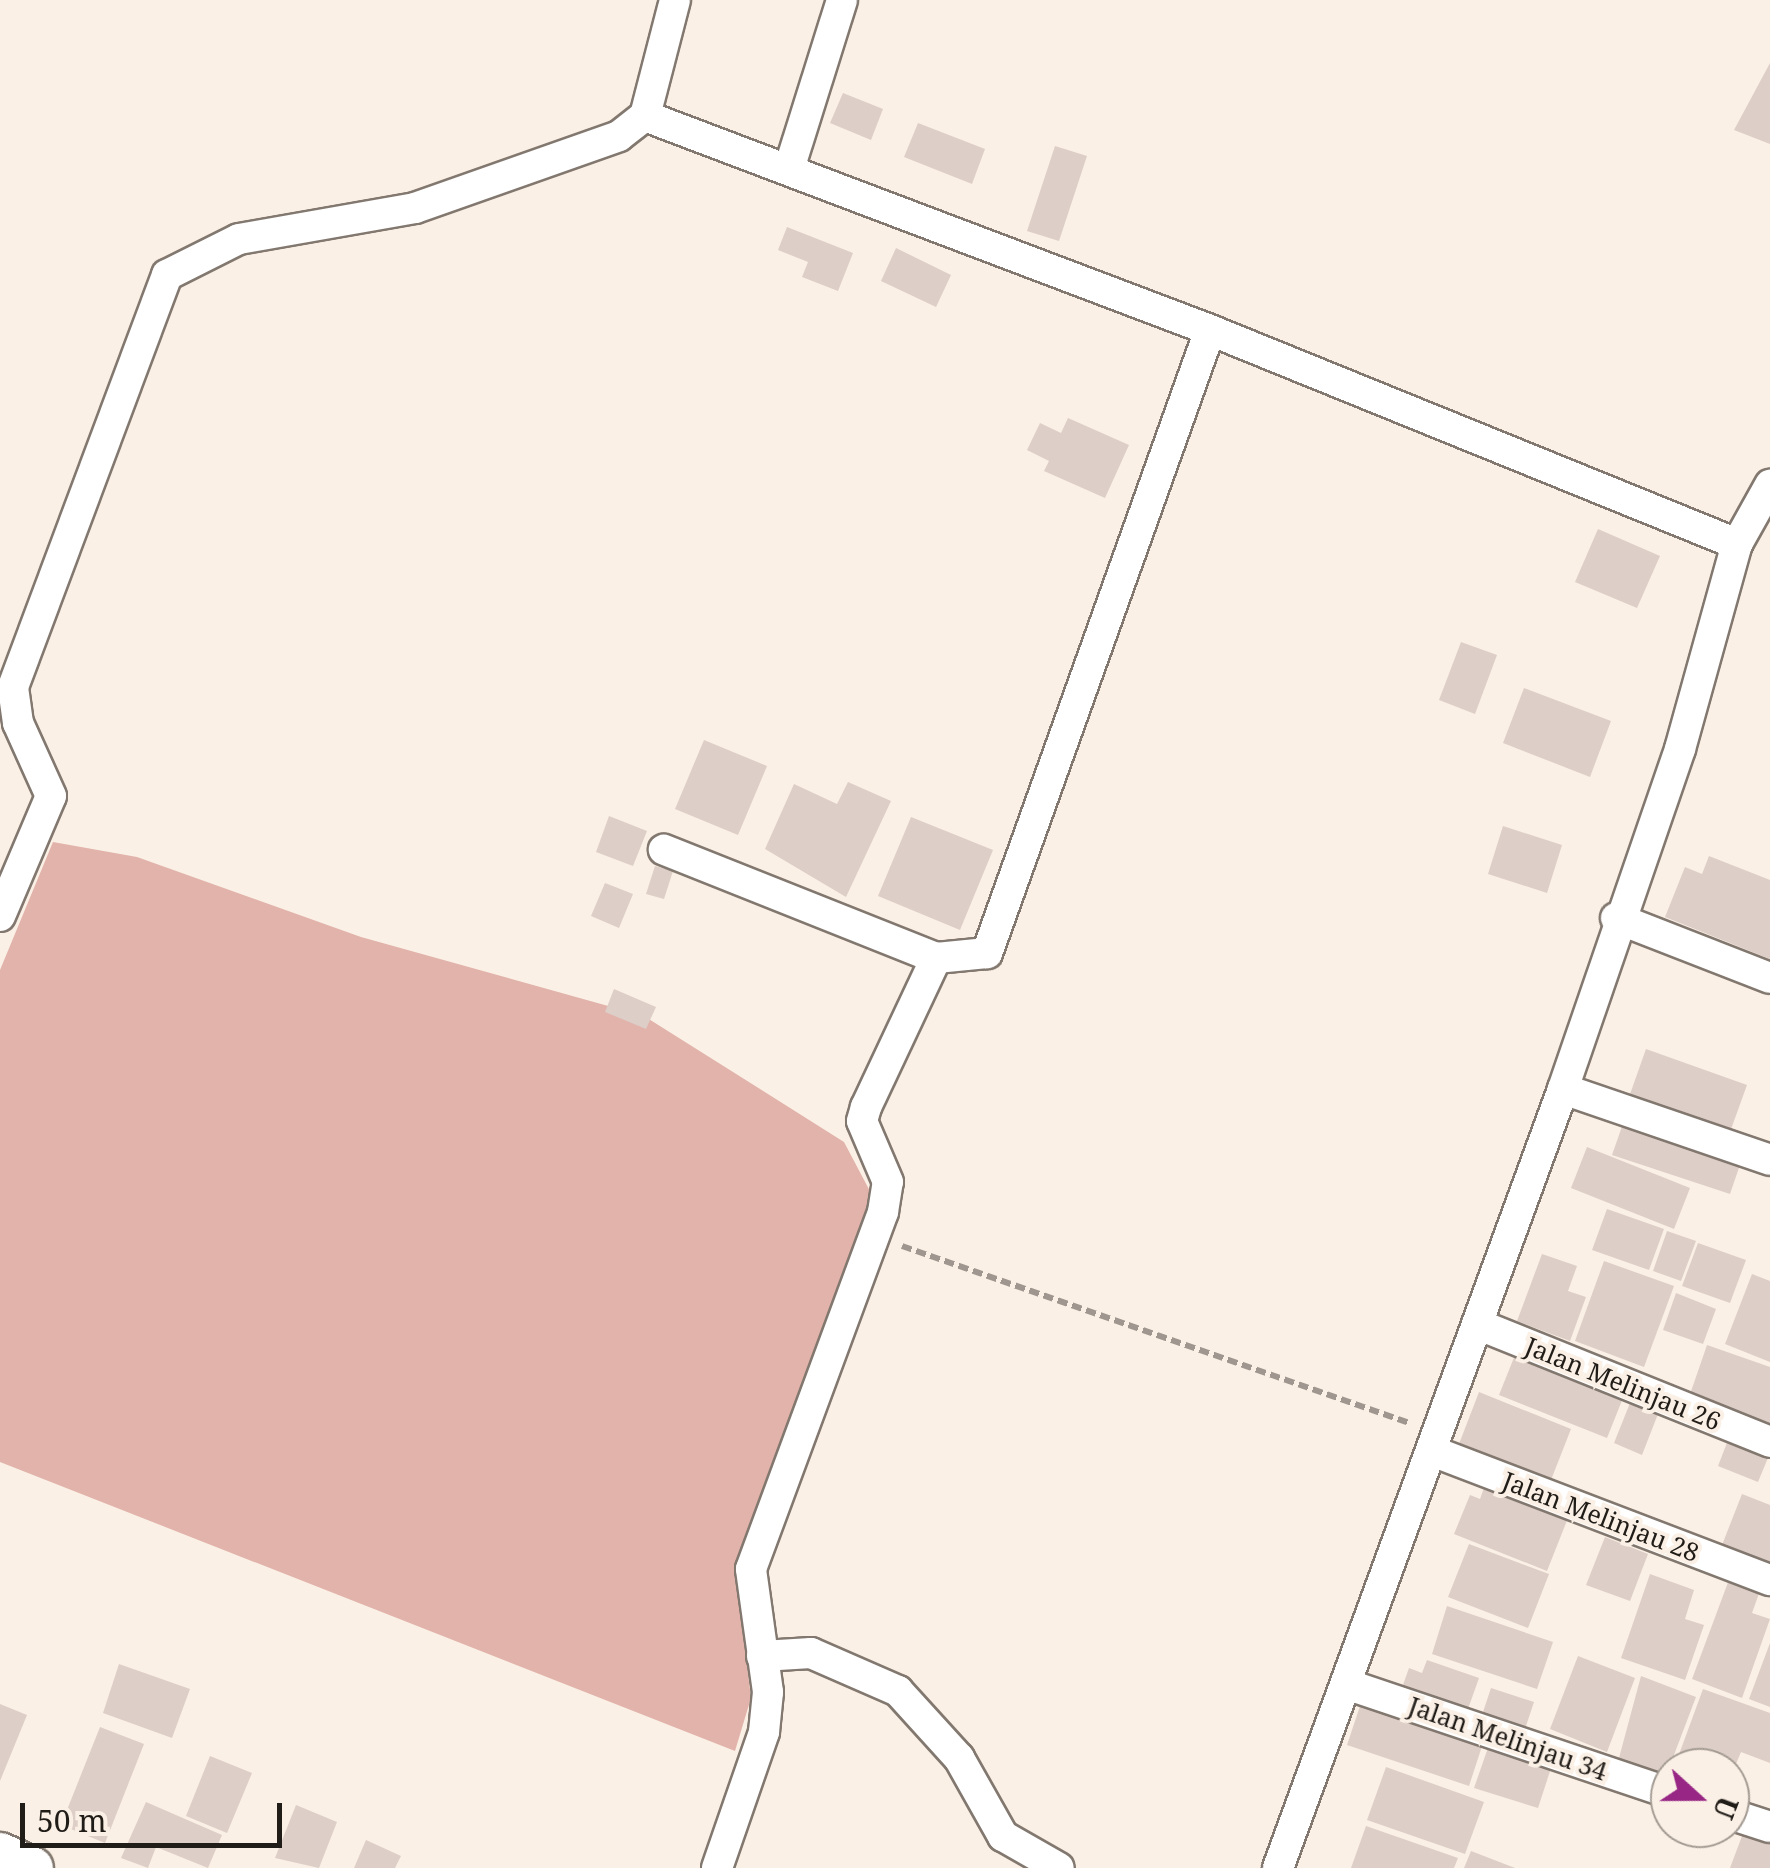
<!DOCTYPE html>
<style>
body{margin:0}
#map{position:relative;width:1770px;height:1868px;overflow:hidden;background:#fbf0e5;font-family:"Noto Serif",serif}
div>[style]{position:absolute}
.green>*{inset:0;background:#e1b3ab}
.building>*{inset:0;background:#ddcec7}
.path>*{height:6px;margin-top:-3px;transform-origin:0;background:repeating-linear-gradient(90deg,#9f978f 0 10px,transparent 0 15px)}
.roads{filter:drop-shadow(2px 0 #82786f) drop-shadow(-2px 0 #82786f) drop-shadow(0 2px #82786f) drop-shadow(0 -2px #82786f)}
.street>*{height:30px;margin:-15px;padding:0 15px;transform-origin:15px;border-radius:15px;background:#fff}
.secondary>*{height:42px;margin:-21px;padding:0 21px;transform-origin:21px;border-radius:21px;background:#fff}
span{translate:-50% -50%;white-space:nowrap;text-align:center;line-height:1.15;-webkit-text-stroke:8px #fbf0e5;paint-order:stroke}
.street-label{font-size:25px;color:#201c18}
.north{position:absolute;left:1650px;top:1748px;width:100px;height:100px;box-sizing:border-box;background:#fbf0e5;border:2px solid #a39b93;border-radius:50%;rotate:111deg;font-size:28px;font-weight:700;line-height:40px;text-align:center;color:#201c18}
.north::after{content:'';display:block;margin:auto;width:35px;height:45px;background:#972685;clip-path:polygon(50% 0,100% 100%,50% 72%,0 100%)}
.scale{position:absolute;left:20px;top:1803px;width:262px;height:45px;box-sizing:border-box;border:5px solid #201c18;border-top:0;padding-left:12px;font-size:30px;line-height:35px;white-space:nowrap;color:#201c18;-webkit-text-stroke:8px #fbf0e5;paint-order:stroke}
</style>
<div id="map">
<div class="green">
<i style="clip-path:polygon(53px 842px,137px 857px,361px 937px,644px 1016px,844px 1142px,872px 1195px,738px 1590px,751px 1698px,735px 1751px,0 1462px,0 970px)"></i>
</div>
<div class="building">
<i style="clip-path:polygon(1770px 63px,1770px 144px,1734px 130px)"></i>
<i style="clip-path:polygon(843px 93px,883px 109px,871px 140px,830px 123px)"></i>
<i style="clip-path:polygon(918px 123px,985px 149px,972px 184px,904px 157px)"></i>
<i style="clip-path:polygon(1055px 146px,1087px 156px,1059px 241px,1027px 231px)"></i>
<i style="clip-path:polygon(787px 227px,853px 253px,838px 291px,802px 277px,808px 262px,778px 250px)"></i>
<i style="clip-path:polygon(896px 248px,951px 275px,936px 307px,881px 281px)"></i>
<i style="clip-path:polygon(1068px 418px,1129px 445px,1105px 498px,1044px 471px,1049px 461px,1027px 450px,1040px 423px,1061px 433px)"></i>
<i style="clip-path:polygon(1598px 529px,1660px 556px,1637px 608px,1575px 582px)"></i>
<i style="clip-path:polygon(1461px 642px,1497px 655px,1475px 714px,1439px 700px)"></i>
<i style="clip-path:polygon(1524px 688px,1611px 721px,1590px 777px,1503px 743px)"></i>
<i style="clip-path:polygon(704px 740px,767px 766px,738px 835px,675px 809px)"></i>
<i style="clip-path:polygon(848px 782px,891px 801px,846px 897px,765px 849px,794px 784px,837px 804px)"></i>
<i style="clip-path:polygon(609px 816px,647px 831px,633px 866px,596px 852px)"></i>
<i style="clip-path:polygon(911px 817px,993px 850px,960px 930px,878px 896px)"></i>
<i style="clip-path:polygon(1503px 826px,1562px 845px,1547px 893px,1488px 874px)"></i>
<i style="clip-path:polygon(1709px 856px,1770px 880px,1770px 959px,1665px 917px,1685px 867px,1702px 874px)"></i>
<i style="clip-path:polygon(655px 866px,673px 871px,664px 899px,646px 894px)"></i>
<i style="clip-path:polygon(605px 883px,633px 894px,619px 928px,591px 916px)"></i>
<i style="clip-path:polygon(614px 989px,656px 1007px,646px 1029px,605px 1012px)"></i>
<i style="clip-path:polygon(1646px 1049px,1747px 1085px,1730px 1132px,1629px 1097px)"></i>
<i style="clip-path:polygon(1626px 1115px,1744px 1153px,1730px 1194px,1612px 1155px)"></i>
<i style="clip-path:polygon(1587px 1147px,1690px 1188px,1674px 1229px,1571px 1188px)"></i>
<i style="clip-path:polygon(1607px 1209px,1664px 1229px,1649px 1270px,1592px 1250px)"></i>
<i style="clip-path:polygon(1667px 1231px,1696px 1241px,1681px 1281px,1653px 1271px)"></i>
<i style="clip-path:polygon(1698px 1243px,1746px 1260px,1730px 1303px,1682px 1286px)"></i>
<i style="clip-path:polygon(1542px 1254px,1577px 1266px,1568px 1291px,1586px 1297px,1570px 1341px,1517px 1321px)"></i>
<i style="clip-path:polygon(1604px 1261px,1674px 1286px,1644px 1367px,1575px 1341px)"></i>
<i style="clip-path:polygon(1752px 1274px,1770px 1281px,1770px 1362px,1725px 1344px)"></i>
<i style="clip-path:polygon(1676px 1293px,1716px 1309px,1703px 1344px,1663px 1330px)"></i>
<i style="clip-path:polygon(1707px 1345px,1770px 1367px,1770px 1433px,1687px 1403px)"></i>
<i style="clip-path:polygon(1515px 1355px,1623px 1398px,1607px 1438px,1499px 1395px)"></i>
<i style="clip-path:polygon(1479px 1392px,1571px 1429px,1551px 1480px,1459px 1444px)"></i>
<i style="clip-path:polygon(1630px 1403px,1658px 1414px,1642px 1455px,1614px 1443px)"></i>
<i style="clip-path:polygon(1730px 1435px,1770px 1453px,1758px 1482px,1718px 1466px)"></i>
<i style="clip-path:polygon(1485px 1485px,1568px 1518px,1547px 1571px,1454px 1534px,1470px 1495px,1480px 1499px)"></i>
<i style="clip-path:polygon(1742px 1494px,1770px 1505px,1770px 1563px,1722px 1545px)"></i>
<i style="clip-path:polygon(1605px 1537px,1648px 1554px,1630px 1601px,1586px 1585px)"></i>
<i style="clip-path:polygon(1469px 1544px,1549px 1574px,1528px 1628px,1448px 1597px)"></i>
<i style="clip-path:polygon(1650px 1574px,1694px 1590px,1685px 1619px,1704px 1625px,1685px 1680px,1621px 1658px)"></i>
<i style="clip-path:polygon(1730px 1577px,1761px 1588px,1752px 1613px,1770px 1619px,1742px 1698px,1692px 1679px)"></i>
<i style="clip-path:polygon(1447px 1606px,1553px 1642px,1537px 1689px,1432px 1654px)"></i>
<i style="clip-path:polygon(1770px 1643px,1770px 1707px,1749px 1699px)"></i>
<i style="clip-path:polygon(1578px 1656px,1635px 1678px,1607px 1752px,1550px 1729px)"></i>
<i style="clip-path:polygon(1427px 1660px,1479px 1678px,1463px 1723px,1398px 1699px,1409px 1668px,1422px 1673px)"></i>
<i style="clip-path:polygon(119px 1664px,190px 1689px,172px 1738px,103px 1713px)"></i>
<i style="clip-path:polygon(1641px 1676px,1696px 1697px,1666px 1776px,1619px 1758px)"></i>
<i style="clip-path:polygon(1491px 1688px,1534px 1702px,1522px 1738px,1479px 1724px)"></i>
<i style="clip-path:polygon(1703px 1689px,1770px 1713px,1770px 1763px,1741px 1752px,1730px 1778px,1730px 1768px,1674px 1768px)"></i>
<i style="clip-path:polygon(1362px 1700px,1484px 1740px,1469px 1786px,1347px 1745px)"></i>
<i style="clip-path:polygon(0 1704px,27px 1715px,0 1781px)"></i>
<i style="clip-path:polygon(100px 1727px,144px 1744px,105px 1843px,61px 1825px)"></i>
<i style="clip-path:polygon(1490px 1742px,1553px 1762px,1538px 1808px,1474px 1788px)"></i>
<i style="clip-path:polygon(210px 1756px,252px 1773px,227px 1833px,186px 1816px)"></i>
<i style="clip-path:polygon(1386px 1767px,1484px 1802px,1465px 1854px,1367px 1820px)"></i>
<i style="clip-path:polygon(1730px 1779px,1741px 1783px,1730px 1814px)"></i>
<i style="clip-path:polygon(146px 1802px,222px 1835px,208px 1868px,156px 1847px,148px 1868px,121px 1858px)"></i>
<i style="clip-path:polygon(296px 1805px,337px 1822px,319px 1868px,275px 1858px)"></i>
<i style="clip-path:polygon(1366px 1826px,1458px 1858px,1454px 1868px,1351px 1868px)"></i>
<i style="clip-path:polygon(1745px 1828px,1770px 1838px,1770px 1868px,1730px 1868px)"></i>
<i style="clip-path:polygon(366px 1840px,401px 1856px,395px 1868px,354px 1868px)"></i>
<i style="clip-path:polygon(1471px 1851px,1515px 1868px,1464px 1868px)"></i>
</div>
<div class="path">
<i style="left:902px;top:1246px;width:537px;rotate:19.24deg"></i>
</div>
<div class="roads">
<div class="street">
<i style="left:645px;top:116px;width:604px;rotate:20.74deg"></i>
<i style="left:1210px;top:330px;width:662px;rotate:109.69deg"></i>
<i style="left:987px;top:953px;width:51px;rotate:174.4deg"></i>
<i style="left:936px;top:958px;width:293px;rotate:-158.3deg"></i>
<i style="left:790px;top:166px;width:174px;rotate:-72.6deg"></i>
<i style="left:1210px;top:330px;width:569px;rotate:22.1deg"></i>
<i style="left:0;top:916px;width:130px;rotate:-67deg"></i>
<i style="left:51px;top:796px;width:80px;rotate:-114.3deg"></i>
<i style="left:18px;top:723px;width:36px;rotate:-98deg"></i>
<i style="left:13px;top:687px;width:440px;rotate:-69.5deg"></i>
<i style="left:167px;top:275px;width:80px;rotate:-26.6deg"></i>
<i style="left:239px;top:239px;width:179px;rotate:-10deg"></i>
<i style="left:415px;top:208px;width:216px;rotate:-19.4deg"></i>
<i style="left:619px;top:136px;width:33px;rotate:-38deg"></i>
<i style="left:645px;top:116px;width:120px;rotate:-75.5deg"></i>
<i style="left:1616px;top:918px;width:165px;rotate:21.3deg"></i>
<i style="left:1563px;top:1089px;width:219px;rotate:18.9deg"></i>
<i style="left:1477px;top:1324px;width:316px;rotate:21.9deg"></i>
<i style="left:1432px;top:1451px;width:362px;rotate:20.9deg"></i>
<i style="left:762px;top:1656px;width:49px;rotate:-3.5deg"></i>
<i style="left:811px;top:1653px;width:95px;rotate:23.6deg"></i>
<i style="left:898px;top:1691px;width:91px;rotate:47.7deg"></i>
<i style="left:959px;top:1758px;width:90px;rotate:60.6deg"></i>
<i style="left:1003px;top:1836px;width:64px;rotate:29.7deg"></i>
<i style="left:1346px;top:1684px;width:342px;rotate:18.6deg"></i>
<i style="left:1730px;top:1814px;width:42px;rotate:18deg"></i>
<i style="left:717px;top:1868px;width:144px;rotate:-70.9deg"></i>
<i style="left:764px;top:1732px;width:40px;rotate:-84.3deg"></i>
<i style="left:768px;top:1692px;width:124px;rotate:-97.9deg"></i>
<i style="left:751px;top:1569px;width:381px;rotate:-69.7deg"></i>
<i style="left:883px;top:1212px;width:30px;rotate:-81deg"></i>
<i style="left:888px;top:1182px;width:66px;rotate:-113.1deg"></i>
<i style="left:862px;top:1121px;width:15px;rotate:-74deg"></i>
<i style="left:866px;top:1107px;width:165px;rotate:-64.8deg"></i>
<i style="left:1278px;top:1868px;width:829px;rotate:-69.9deg"></i>
<i style="left:1563px;top:1089px;width:360px;rotate:-71deg"></i>
<i style="left:1680px;top:749px;width:213px;rotate:-74.5deg"></i>
<i style="left:1737px;top:544px;width:68px;rotate:-60.8deg"></i>
</div>
<div class="secondary">
<i style="left:0;top:1854px;width:35px;rotate:24deg"></i>
</div>
</div>
<div class="street-label">
<span style="left:1623px;top:1383px;rotate:22deg">Jalan Melinjau 26</span>
<span style="left:1601px;top:1516px;rotate:21deg">Jalan Melinjau 28</span>
<span style="left:1508px;top:1738px;rotate:19deg">Jalan Melinjau 34</span>
</div>
<div class="north">U</div>
<div class="scale">50 m</div>
</div>
